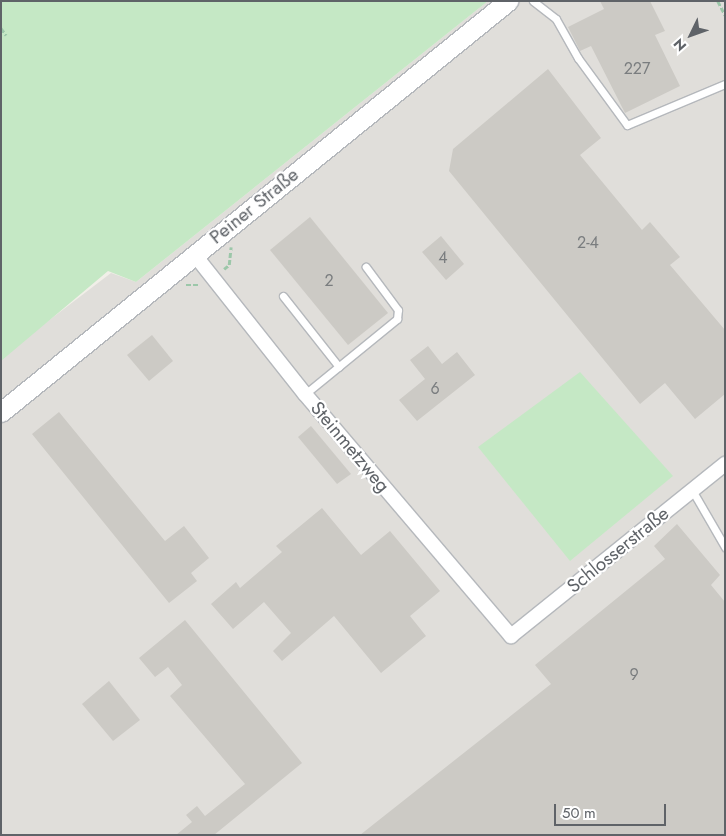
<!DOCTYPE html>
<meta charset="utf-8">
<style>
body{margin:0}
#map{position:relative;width:726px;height:836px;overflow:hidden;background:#f1efe8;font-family:Jost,sans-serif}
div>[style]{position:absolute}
.industrial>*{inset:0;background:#e0deda}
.green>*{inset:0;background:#c5e8c5}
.building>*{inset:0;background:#cccac5}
.path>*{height:2.5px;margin-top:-1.25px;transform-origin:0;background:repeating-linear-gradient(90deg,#9cc7a9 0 5px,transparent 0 7.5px)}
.roads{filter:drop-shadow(1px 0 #b5b8bc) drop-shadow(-1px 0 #b5b8bc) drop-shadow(0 1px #b5b8bc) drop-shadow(0 -1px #b5b8bc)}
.service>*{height:7px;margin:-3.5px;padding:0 3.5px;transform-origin:3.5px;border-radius:3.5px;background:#fff}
.minor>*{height:14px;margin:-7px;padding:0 7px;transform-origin:7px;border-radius:7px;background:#fff}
.secondary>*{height:19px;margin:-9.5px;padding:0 9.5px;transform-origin:9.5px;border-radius:9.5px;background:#fff}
span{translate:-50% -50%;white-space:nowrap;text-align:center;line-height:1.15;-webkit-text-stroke:4.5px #fff;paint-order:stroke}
.number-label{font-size:16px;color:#7a7d7f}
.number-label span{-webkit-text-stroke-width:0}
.street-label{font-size:19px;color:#5f6368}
.frame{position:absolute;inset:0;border:2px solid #5f6368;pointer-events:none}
.north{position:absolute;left:666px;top:10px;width:50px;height:50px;-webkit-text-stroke:4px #fff;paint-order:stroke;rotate:228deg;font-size:14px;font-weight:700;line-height:20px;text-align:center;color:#5f6368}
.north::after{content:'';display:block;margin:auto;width:18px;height:22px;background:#5f6368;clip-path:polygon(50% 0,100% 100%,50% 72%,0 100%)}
.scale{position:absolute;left:554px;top:804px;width:112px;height:22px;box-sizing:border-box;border:2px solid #5f6368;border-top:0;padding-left:6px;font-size:15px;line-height:18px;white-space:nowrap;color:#5f6368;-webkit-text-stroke:4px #fff;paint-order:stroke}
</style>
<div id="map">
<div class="industrial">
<i style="clip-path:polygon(488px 1px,725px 1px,725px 835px,1px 835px,1px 357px,111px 273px,136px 282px)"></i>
</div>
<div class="green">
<i style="clip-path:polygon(1px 1px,488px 1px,136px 282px,108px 271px,1px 361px)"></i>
<i style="clip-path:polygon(580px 372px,673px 476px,570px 561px,478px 447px)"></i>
</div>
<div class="building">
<i style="clip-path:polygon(600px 1px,650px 1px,665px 31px,655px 35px,680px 86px,625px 113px,591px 46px,580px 51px,568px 27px,604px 9px)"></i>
<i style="clip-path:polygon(548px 69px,601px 138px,580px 155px,642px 230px,650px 222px,680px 257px,670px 265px,725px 330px,725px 394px,695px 419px,665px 383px,640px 404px,449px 171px,453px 149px)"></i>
<i style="clip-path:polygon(310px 217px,388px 313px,348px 345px,270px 250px)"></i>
<i style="clip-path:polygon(441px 236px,464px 264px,446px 280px,422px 252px)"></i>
<i style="clip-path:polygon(152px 335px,173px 361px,149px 381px,127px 355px)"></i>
<i style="clip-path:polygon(428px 346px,442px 364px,457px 352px,475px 375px,417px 421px,399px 400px,425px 379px,410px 360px)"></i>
<i style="clip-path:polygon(59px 412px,165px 541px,184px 526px,209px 558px,191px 573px,197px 581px,169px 603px,32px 434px)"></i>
<i style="clip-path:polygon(311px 426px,351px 474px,337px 484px,298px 437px)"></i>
<i style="clip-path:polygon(322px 508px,361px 555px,390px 531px,440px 591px,410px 616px,426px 636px,381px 673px,334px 616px,282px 661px,273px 651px,291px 633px,264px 602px,233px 629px,211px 604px,236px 582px,240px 588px,282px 552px,276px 546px)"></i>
<i style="clip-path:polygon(677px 524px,720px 575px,711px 585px,725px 602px,725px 835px,360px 835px,551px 684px,535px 665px,665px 559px,654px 546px)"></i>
<i style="clip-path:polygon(185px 620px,302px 763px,214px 835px,176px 835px,192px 822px,186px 815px,197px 806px,205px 816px,245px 784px,170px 696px,182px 685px,168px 667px,155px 677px,139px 658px)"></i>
<i style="clip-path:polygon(109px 681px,140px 720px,113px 741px,82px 704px)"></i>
</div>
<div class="path">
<i style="left:718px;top:1px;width:16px;rotate:63deg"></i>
<i style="left:1px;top:28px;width:9px;rotate:54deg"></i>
<i style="left:224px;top:269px;width:6px;rotate:-39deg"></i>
<i style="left:229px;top:265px;width:18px;rotate:-84deg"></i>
<i style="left:186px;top:285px;width:14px"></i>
</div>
<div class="roads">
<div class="service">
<i style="left:533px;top:1px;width:29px;rotate:38deg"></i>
<i style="left:556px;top:19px;width:45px;rotate:60.6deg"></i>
<i style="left:578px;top:58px;width:83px;rotate:53.8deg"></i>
<i style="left:627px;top:125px;width:106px;rotate:-22.7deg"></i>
<i style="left:283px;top:296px;width:90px;rotate:51.7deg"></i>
<i style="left:305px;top:394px;width:119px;rotate:-39.2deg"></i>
<i style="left:397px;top:319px;width:9px;rotate:-84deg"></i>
<i style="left:398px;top:310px;width:54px;rotate:-126.7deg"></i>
<i style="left:692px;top:490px;width:66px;rotate:59.9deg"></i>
</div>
<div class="minor">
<i style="left:194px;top:254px;width:179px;rotate:51.6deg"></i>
<i style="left:305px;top:394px;width:318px;rotate:49.6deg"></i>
<i style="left:511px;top:636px;width:275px;rotate:-38.8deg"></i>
</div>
<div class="secondary">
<i style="left:1px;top:412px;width:653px;rotate:-39.03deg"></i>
</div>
</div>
<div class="number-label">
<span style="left:637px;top:69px">227</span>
<span style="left:588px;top:243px">2-4</span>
<span style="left:443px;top:258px">4</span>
<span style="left:329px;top:281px">2</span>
<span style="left:435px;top:389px">6</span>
<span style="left:634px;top:675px">9</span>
</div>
<div class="street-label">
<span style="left:254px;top:206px;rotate:-39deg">Peiner Straße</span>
<span style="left:350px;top:447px;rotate:50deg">Steinmetzweg</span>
<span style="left:618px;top:550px;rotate:-39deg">Schlosserstraße</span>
</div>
<div class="frame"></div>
<div class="north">N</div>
<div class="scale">50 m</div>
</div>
